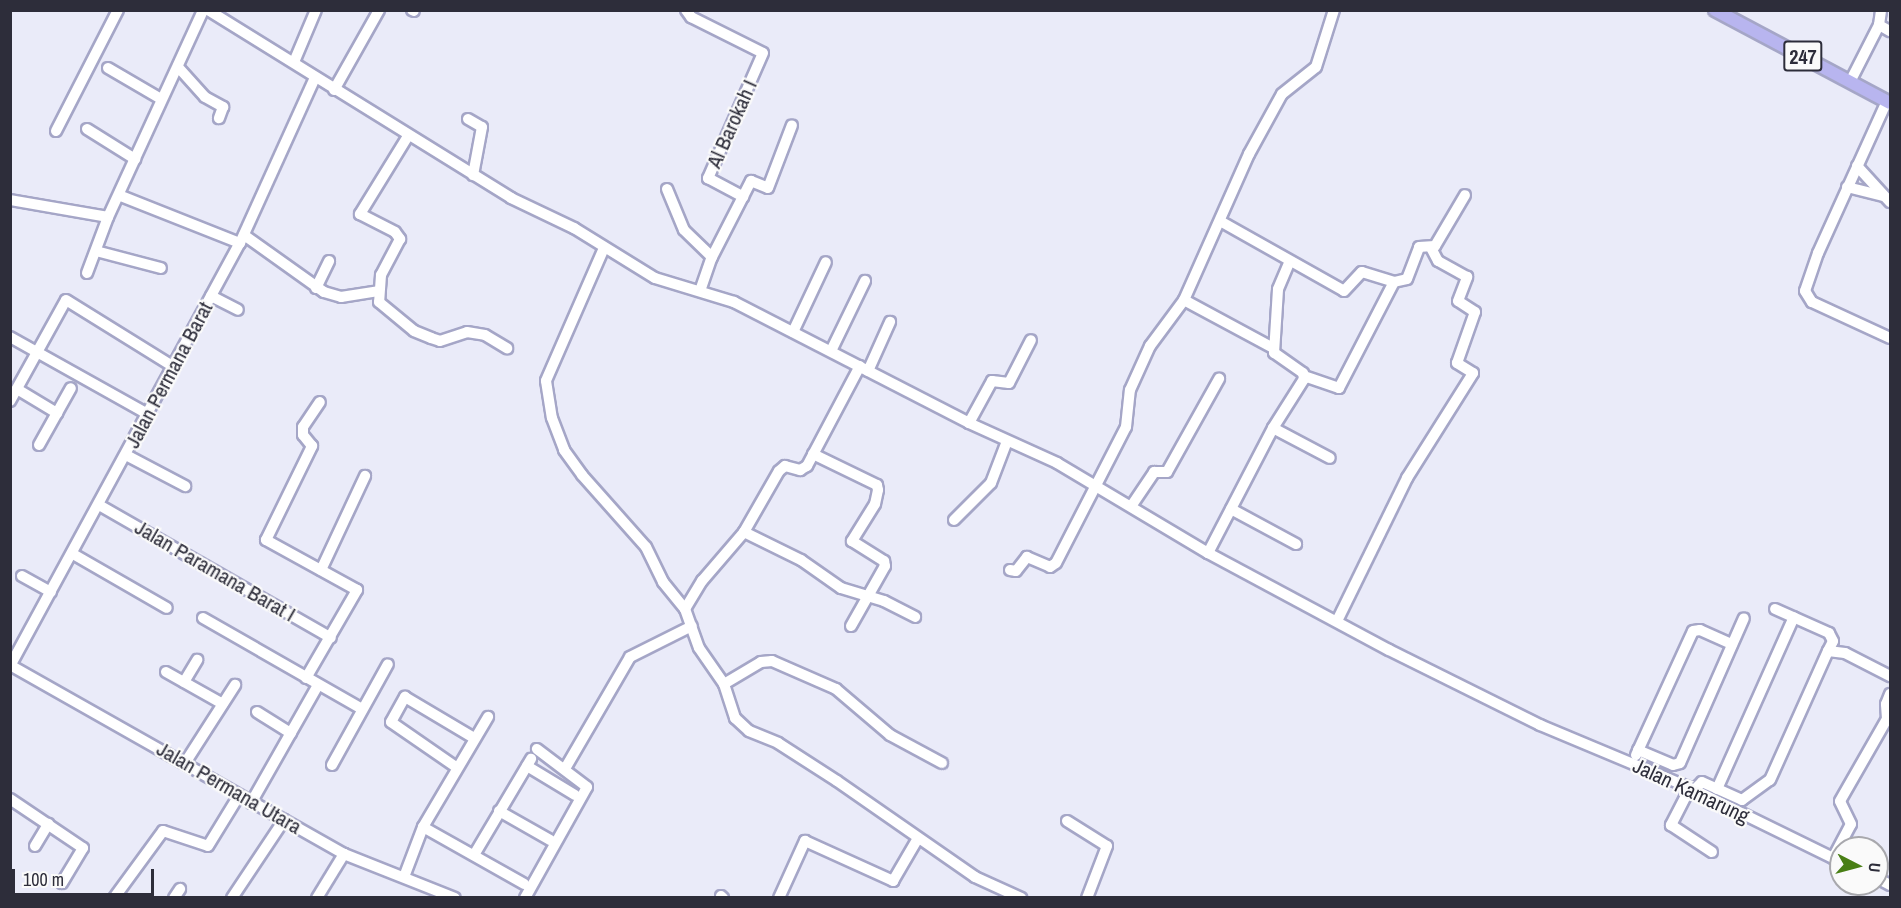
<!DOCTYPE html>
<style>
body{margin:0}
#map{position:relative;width:1901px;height:908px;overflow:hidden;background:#eaebf9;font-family:"Archivo Narrow",sans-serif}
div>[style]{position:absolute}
.roads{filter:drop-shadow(2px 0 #a5a6c7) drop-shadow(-2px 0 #a5a6c7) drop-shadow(0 2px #a5a6c7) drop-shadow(0 -2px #a5a6c7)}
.minor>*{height:10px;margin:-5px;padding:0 5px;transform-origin:5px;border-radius:5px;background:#fff}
.major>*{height:12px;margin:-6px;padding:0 6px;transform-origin:6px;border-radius:6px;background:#b8b5ef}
span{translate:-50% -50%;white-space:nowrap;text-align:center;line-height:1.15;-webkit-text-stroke:4.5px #fafafa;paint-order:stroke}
.shield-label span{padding:2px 4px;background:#fafafa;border:2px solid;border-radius:4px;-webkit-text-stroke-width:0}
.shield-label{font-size:20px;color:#2d2d3a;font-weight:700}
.street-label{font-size:21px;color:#2d2d3a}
.frame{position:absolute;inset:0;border:12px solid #2d2d3a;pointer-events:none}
.north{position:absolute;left:1829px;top:836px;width:60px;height:60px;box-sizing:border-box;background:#fafafa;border:2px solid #a8a8ad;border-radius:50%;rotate:96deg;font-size:16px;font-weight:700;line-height:24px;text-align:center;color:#2d2d3a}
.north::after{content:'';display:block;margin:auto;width:21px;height:27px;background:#497f15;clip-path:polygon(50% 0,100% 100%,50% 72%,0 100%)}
.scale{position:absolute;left:12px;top:869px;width:142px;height:27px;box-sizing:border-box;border:3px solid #2d2d3a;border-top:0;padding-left:8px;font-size:18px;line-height:21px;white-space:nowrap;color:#2d2d3a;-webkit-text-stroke:4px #fafafa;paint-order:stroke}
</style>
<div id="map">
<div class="roads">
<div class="minor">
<i style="left:208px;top:10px;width:357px;rotate:31.8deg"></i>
<i style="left:511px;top:198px;width:70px;rotate:25.5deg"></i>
<i style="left:574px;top:228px;width:95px;rotate:31.7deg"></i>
<i style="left:655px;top:278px;width:83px;rotate:16.9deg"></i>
<i style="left:734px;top:302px;width:264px;rotate:27.2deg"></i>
<i style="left:969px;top:423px;width:97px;rotate:24.4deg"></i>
<i style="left:1057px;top:463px;width:176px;rotate:30.8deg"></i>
<i style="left:1208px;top:553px;width:205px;rotate:28.2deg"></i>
<i style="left:1389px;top:650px;width:169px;rotate:26.4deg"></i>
<i style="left:1540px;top:725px;width:160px;rotate:22.7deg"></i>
<i style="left:1688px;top:787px;width:170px;rotate:26.1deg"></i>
<i style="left:412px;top:10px;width:2px;rotate:27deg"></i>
<i style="left:686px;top:10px;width:9px;rotate:54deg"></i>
<i style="left:691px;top:17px;width:80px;rotate:26.6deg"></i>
<i style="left:763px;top:53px;width:137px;rotate:113.7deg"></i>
<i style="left:708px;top:178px;width:40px;rotate:28deg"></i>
<i style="left:1879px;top:25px;width:13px;rotate:29deg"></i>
<i style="left:294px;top:62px;width:56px;rotate:-67.1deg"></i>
<i style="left:178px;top:67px;width:40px;rotate:48deg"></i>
<i style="left:205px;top:97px;width:21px;rotate:29deg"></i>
<i style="left:223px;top:107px;width:12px;rotate:110deg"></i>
<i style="left:108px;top:68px;width:61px;rotate:30.3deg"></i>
<i style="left:1851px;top:80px;width:62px;rotate:-63deg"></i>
<i style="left:1879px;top:25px;width:15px;rotate:-82deg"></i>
<i style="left:334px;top:90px;width:92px;rotate:-60.6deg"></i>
<i style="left:1887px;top:101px;width:167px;rotate:114.4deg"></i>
<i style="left:1818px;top:253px;width:40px;rotate:108.9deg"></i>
<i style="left:1805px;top:291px;width:13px;rotate:58deg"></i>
<i style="left:1812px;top:302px;width:86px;rotate:24.8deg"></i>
<i style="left:468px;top:119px;width:16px;rotate:30deg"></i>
<i style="left:482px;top:127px;width:49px;rotate:100.6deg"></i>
<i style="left:87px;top:129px;width:57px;rotate:32deg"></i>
<i style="left:56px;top:131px;width:136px;rotate:-62.9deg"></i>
<i style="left:408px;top:136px;width:92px;rotate:121.6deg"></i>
<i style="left:360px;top:214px;width:39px;rotate:27deg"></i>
<i style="left:395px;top:232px;width:9px;rotate:54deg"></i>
<i style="left:400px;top:239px;width:41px;rotate:117.8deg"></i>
<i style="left:381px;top:275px;width:27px;rotate:94deg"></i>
<i style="left:379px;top:302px;width:45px;rotate:39.6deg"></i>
<i style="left:414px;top:331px;width:18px;rotate:22deg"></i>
<i style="left:431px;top:338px;width:9px;rotate:18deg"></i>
<i style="left:440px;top:341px;width:28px;rotate:-18deg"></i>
<i style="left:467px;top:332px;width:18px;rotate:9deg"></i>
<i style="left:485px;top:335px;width:26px;rotate:31deg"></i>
<i style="left:1857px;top:166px;width:49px;rotate:47.5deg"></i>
<i style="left:1847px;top:187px;width:37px;rotate:14deg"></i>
<i style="left:667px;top:189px;width:44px;rotate:67.5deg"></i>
<i style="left:684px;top:230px;width:39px;rotate:44deg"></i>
<i style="left:121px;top:196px;width:128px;rotate:21.6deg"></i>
<i style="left:10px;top:200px;width:99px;rotate:9.8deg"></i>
<i style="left:1220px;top:221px;width:142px;rotate:29.4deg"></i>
<i style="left:1344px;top:291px;width:26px;rotate:-47deg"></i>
<i style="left:1362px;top:272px;width:34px;rotate:17deg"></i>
<i style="left:1394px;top:282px;width:13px;rotate:-13deg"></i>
<i style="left:1407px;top:279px;width:34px;rotate:-69deg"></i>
<i style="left:1419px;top:247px;width:16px;rotate:-4deg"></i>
<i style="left:1435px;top:246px;width:59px;rotate:-59.5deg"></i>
<i style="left:244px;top:235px;width:98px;rotate:35.5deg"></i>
<i style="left:324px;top:292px;width:18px;rotate:16deg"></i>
<i style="left:341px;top:297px;width:36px;rotate:-9deg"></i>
<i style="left:604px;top:248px;width:145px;rotate:113.6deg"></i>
<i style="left:546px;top:381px;width:37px;rotate:81deg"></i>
<i style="left:552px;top:418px;width:34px;rotate:69deg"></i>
<i style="left:564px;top:450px;width:31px;rotate:54deg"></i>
<i style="left:582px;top:475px;width:96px;rotate:48.4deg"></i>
<i style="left:646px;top:547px;width:39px;rotate:64deg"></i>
<i style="left:663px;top:582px;width:35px;rotate:51deg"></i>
<i style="left:685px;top:609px;width:41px;rotate:70.3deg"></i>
<i style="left:699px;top:648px;width:44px;rotate:55.2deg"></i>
<i style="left:724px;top:684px;width:36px;rotate:72deg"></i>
<i style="left:735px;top:718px;width:19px;rotate:43deg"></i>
<i style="left:749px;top:731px;width:31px;rotate:22deg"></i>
<i style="left:778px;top:743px;width:70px;rotate:32.8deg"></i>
<i style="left:837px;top:781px;width:168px;rotate:34.8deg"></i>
<i style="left:975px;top:877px;width:51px;rotate:24.5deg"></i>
<i style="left:96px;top:251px;width:67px;rotate:14.7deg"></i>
<i style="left:87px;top:273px;width:60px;rotate:-69.4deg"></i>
<i style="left:108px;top:217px;width:228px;rotate:-65.3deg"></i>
<i style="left:316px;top:288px;width:30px;rotate:-64deg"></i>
<i style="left:700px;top:291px;width:34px;rotate:-71deg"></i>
<i style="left:711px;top:259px;width:88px;rotate:-62.9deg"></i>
<i style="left:751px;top:181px;width:18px;rotate:22deg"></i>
<i style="left:768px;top:188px;width:67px;rotate:-69.1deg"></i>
<i style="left:211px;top:296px;width:30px;rotate:27deg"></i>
<i style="left:1184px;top:300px;width:101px;rotate:28.3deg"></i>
<i style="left:793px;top:332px;width:77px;rotate:-64.8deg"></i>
<i style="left:10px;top:337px;width:158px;rotate:29.2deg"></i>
<i style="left:831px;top:351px;width:78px;rotate:-64.1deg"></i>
<i style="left:868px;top:371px;width:54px;rotate:-65.8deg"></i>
<i style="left:1304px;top:376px;width:37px;rotate:19deg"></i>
<i style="left:1339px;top:388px;width:119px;rotate:-62.6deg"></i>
<i style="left:17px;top:389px;width:47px;rotate:31deg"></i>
<i style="left:10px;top:401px;width:115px;rotate:-61deg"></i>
<i style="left:66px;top:300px;width:127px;rotate:31.8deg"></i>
<i style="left:969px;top:423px;width:48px;rotate:-61.3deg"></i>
<i style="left:992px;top:381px;width:17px;rotate:7deg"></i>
<i style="left:1009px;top:383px;width:48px;rotate:-62.9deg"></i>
<i style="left:1273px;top:428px;width:64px;rotate:27.8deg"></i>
<i style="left:39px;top:445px;width:65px;rotate:-60.7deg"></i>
<i style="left:813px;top:454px;width:71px;rotate:25.8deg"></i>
<i style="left:877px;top:485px;width:5px;rotate:79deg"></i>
<i style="left:878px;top:490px;width:14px;rotate:102deg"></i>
<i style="left:875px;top:504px;width:44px;rotate:121.9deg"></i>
<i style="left:852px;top:541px;width:38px;rotate:32deg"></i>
<i style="left:884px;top:561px;width:5px;rotate:79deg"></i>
<i style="left:885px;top:566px;width:69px;rotate:119.5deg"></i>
<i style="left:126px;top:455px;width:67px;rotate:27.7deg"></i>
<i style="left:99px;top:505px;width:267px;rotate:29.8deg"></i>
<i style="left:1132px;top:505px;width:40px;rotate:-56deg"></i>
<i style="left:1154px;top:472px;width:13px"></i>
<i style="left:1167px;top:472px;width:107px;rotate:-60.8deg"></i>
<i style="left:1231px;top:509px;width:74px;rotate:28.3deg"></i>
<i style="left:954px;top:520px;width:52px;rotate:-45deg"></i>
<i style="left:991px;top:483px;width:45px;rotate:-69.1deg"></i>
<i style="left:744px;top:532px;width:64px;rotate:26.2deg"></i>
<i style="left:801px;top:560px;width:49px;rotate:35deg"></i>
<i style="left:841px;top:588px;width:45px;rotate:16.8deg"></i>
<i style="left:884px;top:601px;width:35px;rotate:27deg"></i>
<i style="left:1208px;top:553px;width:141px;rotate:-62.5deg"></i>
<i style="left:1273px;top:428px;width:58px;rotate:-57.7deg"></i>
<i style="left:1304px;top:379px;width:6px;rotate:-99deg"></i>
<i style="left:1303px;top:373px;width:35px;rotate:-145deg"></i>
<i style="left:1274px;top:353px;width:64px;rotate:-86.4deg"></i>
<i style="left:1278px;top:289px;width:30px;rotate:-67deg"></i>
<i style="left:73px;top:554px;width:108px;rotate:29.9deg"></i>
<i style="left:321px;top:570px;width:104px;rotate:-64.9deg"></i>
<i style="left:1010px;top:570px;width:6px;rotate:9deg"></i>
<i style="left:1016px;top:571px;width:18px;rotate:-52deg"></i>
<i style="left:1027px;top:557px;width:25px;rotate:23deg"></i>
<i style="left:1050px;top:567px;width:7px;rotate:-34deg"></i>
<i style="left:1056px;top:563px;width:153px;rotate:-62.8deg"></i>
<i style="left:1126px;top:427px;width:37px;rotate:-84deg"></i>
<i style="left:1130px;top:390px;width:48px;rotate:-65.6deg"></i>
<i style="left:1150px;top:346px;width:57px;rotate:-53.5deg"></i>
<i style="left:1184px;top:300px;width:160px;rotate:-66deg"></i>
<i style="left:1249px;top:154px;width:68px;rotate:-61.2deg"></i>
<i style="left:1282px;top:94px;width:43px;rotate:-38.5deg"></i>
<i style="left:1316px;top:67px;width:60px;rotate:-72.5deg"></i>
<i style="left:22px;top:576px;width:33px;rotate:29deg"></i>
<i style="left:685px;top:609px;width:33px;rotate:-59deg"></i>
<i style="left:702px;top:581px;width:65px;rotate:-49.4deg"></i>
<i style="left:744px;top:532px;width:70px;rotate:-60.2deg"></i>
<i style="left:779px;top:471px;width:8px;rotate:-40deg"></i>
<i style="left:785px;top:466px;width:16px;rotate:15deg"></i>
<i style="left:800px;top:470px;width:8px;rotate:-30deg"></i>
<i style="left:807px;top:466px;width:113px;rotate:-62.1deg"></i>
<i style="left:203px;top:618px;width:183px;rotate:29.8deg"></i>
<i style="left:1337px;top:621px;width:159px;rotate:-63.9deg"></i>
<i style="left:1407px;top:478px;width:124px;rotate:-57.8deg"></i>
<i style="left:1473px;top:373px;width:19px;rotate:-148deg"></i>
<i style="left:1457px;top:363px;width:54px;rotate:-70.6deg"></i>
<i style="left:1475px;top:312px;width:20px;rotate:-147deg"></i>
<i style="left:1458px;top:301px;width:26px;rotate:-69deg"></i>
<i style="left:1467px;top:277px;width:33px;rotate:-151deg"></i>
<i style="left:1438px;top:261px;width:15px;rotate:-118deg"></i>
<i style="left:1828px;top:651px;width:17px;rotate:7deg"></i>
<i style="left:1845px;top:653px;width:51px;rotate:27.1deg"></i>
<i style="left:10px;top:665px;width:384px;rotate:29.5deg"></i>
<i style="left:344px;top:854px;width:119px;rotate:21.6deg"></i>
<i style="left:10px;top:666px;width:481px;rotate:-61.5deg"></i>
<i style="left:240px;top:243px;width:181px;rotate:-65.6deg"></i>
<i style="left:166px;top:672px;width:65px;rotate:29.3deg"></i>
<i style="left:306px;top:678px;width:102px;rotate:-59.9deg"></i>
<i style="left:357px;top:590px;width:104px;rotate:-151.2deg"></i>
<i style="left:266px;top:540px;width:105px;rotate:-63.9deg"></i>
<i style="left:312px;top:446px;width:14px;rotate:-129deg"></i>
<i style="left:303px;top:435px;width:8px;rotate:-90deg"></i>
<i style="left:303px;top:427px;width:30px;rotate:-56deg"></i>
<i style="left:184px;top:682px;width:26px;rotate:-59deg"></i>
<i style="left:724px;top:684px;width:43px;rotate:-30.7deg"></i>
<i style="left:761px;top:662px;width:11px;rotate:-5deg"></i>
<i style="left:772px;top:661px;width:70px;rotate:23.6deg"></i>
<i style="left:836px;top:689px;width:71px;rotate:40.4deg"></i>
<i style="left:890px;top:735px;width:59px;rotate:28.3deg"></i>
<i style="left:257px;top:712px;width:40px;rotate:32deg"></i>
<i style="left:1638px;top:750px;width:38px;rotate:23deg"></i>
<i style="left:1673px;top:765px;width:7px;rotate:-16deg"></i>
<i style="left:1680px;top:763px;width:158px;rotate:-66.2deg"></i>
<i style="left:1636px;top:755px;width:136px;rotate:-65.3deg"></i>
<i style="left:1693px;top:631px;width:7px;rotate:-8deg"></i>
<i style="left:1700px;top:630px;width:35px;rotate:24deg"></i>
<i style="left:185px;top:763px;width:93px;rotate:-57.3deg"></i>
<i style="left:332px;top:765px;width:115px;rotate:-61deg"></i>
<i style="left:527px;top:766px;width:56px;rotate:31.1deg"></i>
<i style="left:456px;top:767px;width:79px;rotate:-145.3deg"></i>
<i style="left:391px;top:722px;width:29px;rotate:-61deg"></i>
<i style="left:405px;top:697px;width:80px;rotate:30.7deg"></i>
<i style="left:566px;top:767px;width:127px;rotate:-59.8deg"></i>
<i style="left:630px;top:657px;width:69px;rotate:-26.6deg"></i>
<i style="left:1690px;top:788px;width:42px;rotate:117.2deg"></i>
<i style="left:1671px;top:825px;width:49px;rotate:33.4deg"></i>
<i style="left:1717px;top:789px;width:188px;rotate:-65.9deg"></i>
<i style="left:1694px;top:790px;width:11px;rotate:-45deg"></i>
<i style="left:1702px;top:782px;width:44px;rotate:24.2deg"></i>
<i style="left:1742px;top:800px;width:34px;rotate:-36deg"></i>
<i style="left:1770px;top:780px;width:141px;rotate:-65.8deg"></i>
<i style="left:1828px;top:651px;width:11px;rotate:-63deg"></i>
<i style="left:1833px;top:641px;width:9px;rotate:-117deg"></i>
<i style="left:1829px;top:633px;width:59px;rotate:-156deg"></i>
<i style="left:10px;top:799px;width:88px;rotate:33.9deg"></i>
<i style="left:83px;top:848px;width:41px;rotate:121deg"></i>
<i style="left:251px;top:803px;width:136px;rotate:-60.4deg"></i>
<i style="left:499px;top:811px;width:59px;rotate:29.6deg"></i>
<i style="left:1067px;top:821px;width:47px;rotate:32deg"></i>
<i style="left:1107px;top:846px;width:56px;rotate:111deg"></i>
<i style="left:423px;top:827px;width:116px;rotate:29.4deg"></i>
<i style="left:35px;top:846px;width:26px;rotate:-59deg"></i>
<i style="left:474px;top:855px;width:112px;rotate:-59.3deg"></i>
<i style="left:1833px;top:858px;width:38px;rotate:-62deg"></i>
<i style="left:1851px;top:824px;width:25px;rotate:-116deg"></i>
<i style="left:1840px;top:801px;width:95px;rotate:-60.2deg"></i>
<i style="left:1887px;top:719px;width:15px;rotate:-94deg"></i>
<i style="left:1886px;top:704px;width:11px;rotate:-68deg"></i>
<i style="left:404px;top:877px;width:53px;rotate:-69.2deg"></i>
<i style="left:423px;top:827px;width:128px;rotate:-59.4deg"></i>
<i style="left:1877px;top:878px;width:15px;rotate:28deg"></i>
<i style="left:721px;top:896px;width:3px;rotate:45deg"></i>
<i style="left:114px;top:898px;width:83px;rotate:-53.8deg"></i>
<i style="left:163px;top:831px;width:47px;rotate:18.4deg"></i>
<i style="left:208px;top:846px;width:57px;rotate:-58.5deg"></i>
<i style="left:174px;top:898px;width:11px;rotate:-56deg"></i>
<i style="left:232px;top:898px;width:94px;rotate:-56.3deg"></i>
<i style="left:317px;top:898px;width:52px;rotate:-58.5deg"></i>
<i style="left:525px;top:898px;width:127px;rotate:-60.8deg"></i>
<i style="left:587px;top:787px;width:63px;rotate:-142.8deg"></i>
<i style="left:779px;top:898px;width:63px;rotate:-65.5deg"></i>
<i style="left:805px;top:841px;width:97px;rotate:24.4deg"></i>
<i style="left:893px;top:881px;width:48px;rotate:-59.7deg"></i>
</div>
<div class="major">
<i style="left:1715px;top:10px;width:198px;rotate:28deg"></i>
</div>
</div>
<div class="shield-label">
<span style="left:1803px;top:56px">247</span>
</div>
<div class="street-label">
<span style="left:732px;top:124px;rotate:-66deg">Al Barokah I</span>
<span style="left:169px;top:375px;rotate:-62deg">Jalan Permana Barat</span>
<span style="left:215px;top:571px;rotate:30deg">Jalan Paramana Barat I</span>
<span style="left:229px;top:788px;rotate:30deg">Jalan Permana Utara</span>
<span style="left:1691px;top:791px;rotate:25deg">Jalan Kamarung</span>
</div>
<div class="frame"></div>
<div class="north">U</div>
<div class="scale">100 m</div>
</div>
